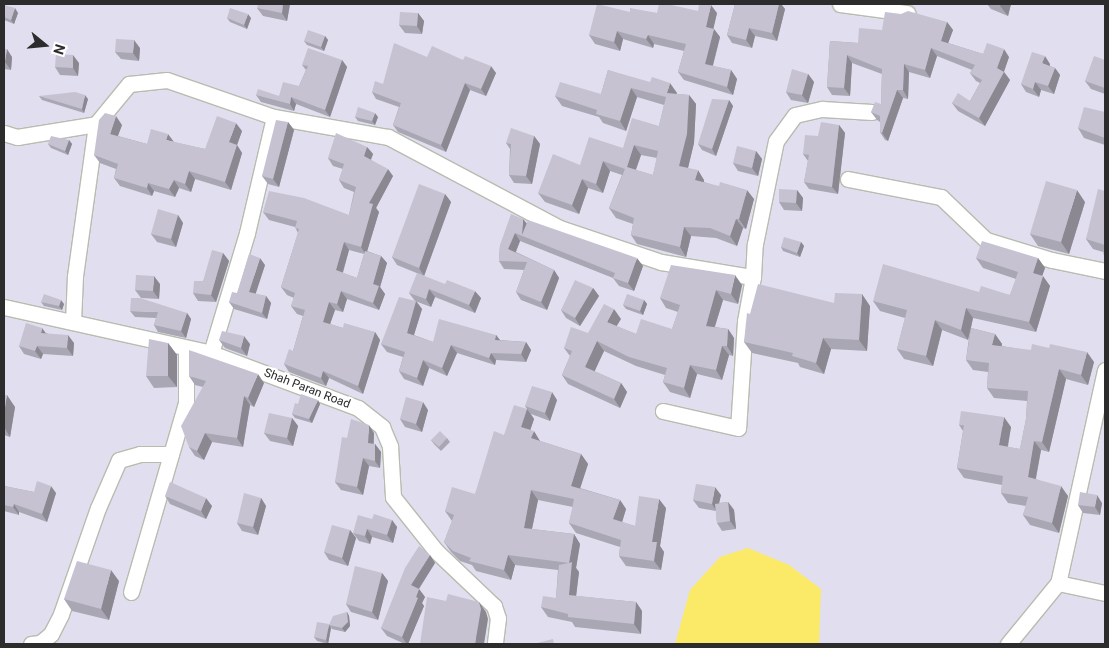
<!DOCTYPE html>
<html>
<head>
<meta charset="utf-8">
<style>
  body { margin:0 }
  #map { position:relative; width:1109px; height:648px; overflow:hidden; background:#e1deef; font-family:Roboto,sans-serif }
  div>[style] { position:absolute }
  .water>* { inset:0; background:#fbea67 }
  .roads { filter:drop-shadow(1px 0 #b7bdae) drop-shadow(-1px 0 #b7bdae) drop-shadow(0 1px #b7bdae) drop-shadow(0 -1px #b7bdae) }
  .street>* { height:15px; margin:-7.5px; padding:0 7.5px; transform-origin:7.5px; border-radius:7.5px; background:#fff }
  .wall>* { inset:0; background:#aaa7b4 }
  .shaded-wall>* { inset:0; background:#8b8892 }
  .building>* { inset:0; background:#c6c2d1 }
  span { translate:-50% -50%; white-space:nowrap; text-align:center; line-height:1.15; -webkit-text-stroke:4.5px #fff; paint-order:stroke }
  .street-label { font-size:12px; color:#2c2c2c }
  .frame { position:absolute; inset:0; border:5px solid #2c2c2c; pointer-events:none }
  .north { position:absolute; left:20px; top:20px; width:50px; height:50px; -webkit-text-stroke:4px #fff; paint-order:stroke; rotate:107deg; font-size:14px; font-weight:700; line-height:20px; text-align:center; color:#2c2c2c }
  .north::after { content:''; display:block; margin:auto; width:18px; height:22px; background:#2c2c2c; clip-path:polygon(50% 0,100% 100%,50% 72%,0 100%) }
</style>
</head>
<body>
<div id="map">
  <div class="water">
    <div style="clip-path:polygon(748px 548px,789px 565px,821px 589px,819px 644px,675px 644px,690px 590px,720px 557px)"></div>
  </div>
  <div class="roads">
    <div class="street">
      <div style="left:840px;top:4px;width:68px;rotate:7.7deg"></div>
      <div style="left:4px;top:133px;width:14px;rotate:17deg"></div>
      <div style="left:17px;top:137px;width:80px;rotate:-9.3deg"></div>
      <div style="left:96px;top:124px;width:52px;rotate:-50.5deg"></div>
      <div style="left:129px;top:84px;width:38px;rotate:-6deg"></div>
      <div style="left:167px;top:80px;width:113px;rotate:19.1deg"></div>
      <div style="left:848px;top:179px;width:95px;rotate:11deg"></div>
      <div style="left:941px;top:197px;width:62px;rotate:43.7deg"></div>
      <div style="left:986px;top:240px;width:69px;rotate:16.9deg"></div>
      <div style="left:1052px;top:260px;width:54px;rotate:11.7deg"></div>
      <div style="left:753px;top:277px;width:33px;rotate:-87deg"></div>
      <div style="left:755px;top:244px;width:105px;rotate:-78.5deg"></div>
      <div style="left:776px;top:141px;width:32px;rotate:-54deg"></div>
      <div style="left:795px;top:115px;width:28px;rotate:-13deg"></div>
      <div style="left:822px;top:109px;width:50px;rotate:3.4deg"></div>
      <div style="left:4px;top:307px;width:212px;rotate:12.5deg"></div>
      <div style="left:211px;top:353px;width:157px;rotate:20.5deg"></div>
      <div style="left:358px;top:408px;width:31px;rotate:38deg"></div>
      <div style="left:382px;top:427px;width:21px;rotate:67deg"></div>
      <div style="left:390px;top:446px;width:51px;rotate:86.6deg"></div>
      <div style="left:393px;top:497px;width:69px;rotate:51.5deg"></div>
      <div style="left:436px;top:551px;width:80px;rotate:43.5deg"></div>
      <div style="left:494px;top:606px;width:13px;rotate:72deg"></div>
      <div style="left:498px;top:618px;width:26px;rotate:97deg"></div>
      <div style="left:73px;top:322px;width:46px;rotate:-87.5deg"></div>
      <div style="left:75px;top:276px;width:153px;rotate:-82.1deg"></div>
      <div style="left:211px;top:353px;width:125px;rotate:-73.3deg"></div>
      <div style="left:247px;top:233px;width:119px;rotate:-76.9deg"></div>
      <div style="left:274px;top:117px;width:116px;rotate:10deg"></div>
      <div style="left:388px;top:137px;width:195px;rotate:27.9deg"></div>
      <div style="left:560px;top:228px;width:107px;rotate:18.6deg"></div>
      <div style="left:661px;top:262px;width:93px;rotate:9.3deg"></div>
      <div style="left:753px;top:277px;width:45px;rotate:100.3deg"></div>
      <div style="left:745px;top:321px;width:107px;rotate:93.7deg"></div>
      <div style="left:738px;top:428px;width:77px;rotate:-167.2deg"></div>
      <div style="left:1105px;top:370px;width:218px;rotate:102.4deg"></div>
      <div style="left:1058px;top:583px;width:48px;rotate:12deg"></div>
      <div style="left:131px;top:592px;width:197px;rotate:-73.8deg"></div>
      <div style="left:186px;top:403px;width:55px;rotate:-90deg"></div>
      <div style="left:31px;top:644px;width:9px;rotate:-6deg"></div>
      <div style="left:40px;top:643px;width:14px;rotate:-39deg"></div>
      <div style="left:51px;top:634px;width:22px;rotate:-63deg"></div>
      <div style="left:61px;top:614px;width:112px;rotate:-70.8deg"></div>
      <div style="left:98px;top:508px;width:52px;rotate:-66.4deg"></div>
      <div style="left:119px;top:460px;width:22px;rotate:-16deg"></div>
      <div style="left:140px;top:454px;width:31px"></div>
      <div style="left:1008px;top:644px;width:79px;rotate:-50.7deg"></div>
    </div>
  </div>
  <div class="wall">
    <div style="clip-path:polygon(290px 4px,287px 21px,263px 16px,257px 8px)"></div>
    <div style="clip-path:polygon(735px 4px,781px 4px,785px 9px,777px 41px,755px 36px,752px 48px,732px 43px,727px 35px)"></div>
    <div style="clip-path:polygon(987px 4px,1011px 4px,1008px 16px,991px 9px)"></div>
    <div style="clip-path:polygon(4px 5px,18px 13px,14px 24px,4px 20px)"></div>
    <div style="clip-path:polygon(698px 11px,717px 13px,713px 28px,720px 37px,713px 66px,731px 70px,737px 79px,733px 95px,684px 80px,678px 72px,684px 51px,654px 44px,653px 48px,623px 39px,620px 51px,595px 44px,589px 35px,630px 12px,657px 13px)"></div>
    <div style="clip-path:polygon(418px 13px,424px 21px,422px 34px,405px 33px,399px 25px)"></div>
    <div style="clip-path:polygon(227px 18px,251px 18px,247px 29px,230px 22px)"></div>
    <div style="clip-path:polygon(947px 22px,953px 30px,948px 43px,983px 54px,1009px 57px,1004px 72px,1010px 80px,985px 126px,958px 111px,952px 103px,970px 101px,980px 83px,976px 81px,970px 73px,972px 70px,937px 56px,930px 78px,909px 72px,908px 99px,903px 98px,888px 141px,885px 140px,880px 132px,880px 122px,877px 120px,871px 112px,881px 104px,882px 74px,852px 63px,850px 96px,832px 95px,827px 87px,830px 41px,858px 43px,882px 30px)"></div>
    <div style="clip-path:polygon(325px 36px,328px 40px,324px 51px,307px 45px,304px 41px)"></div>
    <div style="clip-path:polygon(140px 48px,139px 61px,121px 59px,115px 52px)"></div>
    <div style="clip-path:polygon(4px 49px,12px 57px,11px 70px,4px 69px)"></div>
    <div style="clip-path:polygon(427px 57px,463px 60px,496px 73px,486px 96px,470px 90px,446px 152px,398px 132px,393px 125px,399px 107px,376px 99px,372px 92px)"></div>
    <div style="clip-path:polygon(342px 60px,347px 67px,330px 117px,296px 104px,294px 111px,261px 102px,256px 95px,279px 96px,299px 86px,306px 70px,302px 65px)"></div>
    <div style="clip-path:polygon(1105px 60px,1105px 94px,1091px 89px,1085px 81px)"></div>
    <div style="clip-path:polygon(79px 63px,78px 76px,60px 75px,55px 67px)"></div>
    <div style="clip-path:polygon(1050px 64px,1050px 66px,1055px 68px,1060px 75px,1054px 94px,1041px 90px,1039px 97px,1026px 92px,1021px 84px)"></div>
    <div style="clip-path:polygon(evenodd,608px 70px,677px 93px,676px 94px,689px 95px,696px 104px,694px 143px,688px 168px,704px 180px,704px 182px,754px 199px,746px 229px,743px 228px,737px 246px,716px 238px,691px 236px,686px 257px,637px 244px,631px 235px,633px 224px,616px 218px,609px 208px,622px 175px,610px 171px,603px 193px,588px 188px,579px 214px,545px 202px,538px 193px,580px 165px,623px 148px,659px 126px,664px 105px,637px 97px,626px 131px,603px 123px,599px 117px,562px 106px,555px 96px,601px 94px,608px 70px,641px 155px,657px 158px,653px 175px,636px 170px,641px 155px)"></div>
    <div style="clip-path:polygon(808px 74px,814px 82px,808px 103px,791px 100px,786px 92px)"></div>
    <div style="clip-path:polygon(39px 96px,88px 99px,84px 113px,42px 100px)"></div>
    <div style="clip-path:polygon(729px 100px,733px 106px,716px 156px,702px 150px,698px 144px)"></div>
    <div style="clip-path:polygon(1105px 112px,1105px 145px,1084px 138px,1078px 128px)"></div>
    <div style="clip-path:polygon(355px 117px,378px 117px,375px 125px,358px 121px)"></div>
    <div style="clip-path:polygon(288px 122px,294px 130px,279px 187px,268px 184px,262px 176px)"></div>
    <div style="clip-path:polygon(122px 125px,118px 136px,147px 144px,173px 142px,205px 149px,242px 131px,237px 145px,242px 153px,231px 190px,195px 179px,191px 192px,179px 188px,175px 197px,154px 191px,152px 196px,120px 186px,114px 178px,116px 169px,100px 163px,94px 155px)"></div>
    <div style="clip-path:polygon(839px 125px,845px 133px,838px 194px,809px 189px,804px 182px,808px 161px,803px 154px,818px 136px)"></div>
    <div style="clip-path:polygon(534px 136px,540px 144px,532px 184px,514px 183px,509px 175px,510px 149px,506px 143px)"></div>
    <div style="clip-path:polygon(69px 140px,72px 144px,68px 155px,51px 148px,48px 144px)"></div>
    <div style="clip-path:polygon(evenodd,367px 147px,373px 154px,371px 160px,393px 176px,376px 208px,379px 212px,367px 251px,381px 256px,387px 263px,380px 287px,385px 294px,379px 310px,347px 299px,343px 312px,335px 310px,330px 324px,343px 328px,375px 332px,380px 340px,363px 394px,329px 378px,326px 386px,289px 372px,284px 364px,293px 351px,303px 316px,297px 314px,291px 306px,294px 298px,287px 295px,281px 287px,298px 233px,295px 227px,269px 220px,263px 212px,349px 215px,354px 192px,344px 188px,339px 180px,343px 169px,333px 166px,328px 158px,367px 147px,349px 250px,364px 254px,357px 278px,343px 273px,349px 250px)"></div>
    <div style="clip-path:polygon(756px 151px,762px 159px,758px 176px,738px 171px,733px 163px)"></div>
    <div style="clip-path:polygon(797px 190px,803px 198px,802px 211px,784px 210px,779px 202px)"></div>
    <div style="clip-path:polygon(1105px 191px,1105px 258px,1103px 252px,1093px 249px,1086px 239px)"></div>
    <div style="clip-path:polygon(445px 194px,451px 202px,424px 276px,397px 265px,392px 257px)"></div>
    <div style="clip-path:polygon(1085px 202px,1069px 254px,1038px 246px,1030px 234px)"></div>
    <div style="clip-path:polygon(178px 215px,183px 223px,176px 247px,157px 242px,151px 234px)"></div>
    <div style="clip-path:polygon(526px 223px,643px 266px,634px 291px,619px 286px,613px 278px,520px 241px,516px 252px,554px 270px,559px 278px,547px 310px,521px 300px,516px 292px,524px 270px,504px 269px,499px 261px,500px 245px)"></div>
    <div style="clip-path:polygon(801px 242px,804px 246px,800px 257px,783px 251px,781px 247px)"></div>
    <div style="clip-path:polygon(223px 253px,229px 261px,216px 302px,198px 301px,193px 293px,203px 281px)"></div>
    <div style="clip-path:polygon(976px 258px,1038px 258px,1045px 268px,1042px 276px,1050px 286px,1036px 332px,973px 318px,971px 328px,995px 334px,1002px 344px,1002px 346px,1094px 362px,1088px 385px,1066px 379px,1049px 452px,1041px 450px,1036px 479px,1068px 496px,1059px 533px,1030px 525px,1023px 515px,1026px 506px,1008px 503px,1001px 493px,1002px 485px,964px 478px,957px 468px,963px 431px,959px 425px,1011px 427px,1008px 447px,1020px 449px,1026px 419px,1027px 401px,994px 398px,987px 388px,988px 372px,973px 370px,966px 360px,970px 330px,968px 340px,942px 330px,933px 366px,904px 359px,897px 349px,905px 318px,880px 311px,873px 301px,979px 292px,1010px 295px,1016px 279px,983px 268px)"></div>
    <div style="clip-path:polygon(265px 265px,255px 294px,266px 296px,271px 303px,267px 319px,234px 309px,229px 302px,237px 293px)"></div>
    <div style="clip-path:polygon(160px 284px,159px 299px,141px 298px,135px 290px)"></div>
    <div style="clip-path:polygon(445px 284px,481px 298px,475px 313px,435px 297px,431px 307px,415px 301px,409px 293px)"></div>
    <div style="clip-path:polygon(742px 285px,738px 304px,723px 300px,715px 327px,728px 329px,734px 338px,733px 356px,729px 355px,722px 380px,697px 374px,690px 398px,670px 392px,663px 382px,665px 375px,636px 366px,604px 351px,594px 371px,621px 383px,627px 392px,620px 408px,568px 384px,562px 375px,570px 356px,564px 348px,588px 333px,621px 319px,616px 326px,636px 334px,672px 329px,678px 312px,666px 308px,660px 298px)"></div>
    <div style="clip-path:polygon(593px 288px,599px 296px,580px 326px,566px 318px,561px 310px)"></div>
    <div style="clip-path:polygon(644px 300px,647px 304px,643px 315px,626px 309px,623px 305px)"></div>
    <div style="clip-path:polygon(416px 301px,422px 309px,414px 335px,433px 342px,496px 335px,500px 340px,526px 342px,531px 350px,526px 362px,496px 360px,495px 365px,457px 353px,447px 376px,429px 368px,423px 386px,404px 379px,399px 371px,403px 357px,387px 352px,381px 344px)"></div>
    <div style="clip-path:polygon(41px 302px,64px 304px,62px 310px,44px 306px)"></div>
    <div style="clip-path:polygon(834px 303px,870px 306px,867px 351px,831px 349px,824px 374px,800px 367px,798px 363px,752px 353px,744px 342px,750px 314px)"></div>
    <div style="clip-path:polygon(130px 311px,187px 313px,191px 319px,186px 338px,158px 332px,154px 325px,156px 318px,135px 317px)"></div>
    <div style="clip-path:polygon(46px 333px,74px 343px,73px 356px,43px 354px,41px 359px,24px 354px,19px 346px)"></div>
    <div style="clip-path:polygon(219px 340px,250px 344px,247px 356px,225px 348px)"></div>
    <div style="clip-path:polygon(168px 343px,177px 355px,177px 387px,154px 388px,146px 376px)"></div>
    <div style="clip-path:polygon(189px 376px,264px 383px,254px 407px,250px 405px,243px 447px,212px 442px,204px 460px,195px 456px,189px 447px,203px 387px,195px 385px)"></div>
    <div style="clip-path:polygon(4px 395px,15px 407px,10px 437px,4px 435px)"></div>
    <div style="clip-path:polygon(557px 400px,550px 421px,531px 414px,534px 419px,530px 430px,540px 441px,581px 454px,588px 464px,580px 488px,620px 500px,626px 509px,622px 522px,635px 526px,666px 508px,660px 546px,664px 552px,661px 570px,626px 566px,619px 556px,620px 547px,576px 533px,569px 523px,573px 507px,538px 500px,532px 529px,574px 534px,580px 544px,576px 568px,579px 572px,576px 596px,636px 602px,642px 611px,641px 634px,575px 627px,572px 622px,548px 617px,541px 607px,556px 598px,558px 570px,515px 565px,511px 580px,476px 571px,472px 565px,460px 561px,451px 552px,444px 542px,452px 521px,445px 511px,475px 494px,504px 435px,527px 409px,525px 406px)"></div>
    <div style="clip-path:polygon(298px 404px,320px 404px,312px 423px,295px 418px,292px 414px)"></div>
    <div style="clip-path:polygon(428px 410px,422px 432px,405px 427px,400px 419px)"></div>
    <div style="clip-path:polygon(292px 418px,298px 426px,293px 446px,270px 441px,264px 433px)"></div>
    <div style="clip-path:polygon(374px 433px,374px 444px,375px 444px,381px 452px,380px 468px,369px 466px,363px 495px,341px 490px,335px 482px,347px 438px)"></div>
    <div style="clip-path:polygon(447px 438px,450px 442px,441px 451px,434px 444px,431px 440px)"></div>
    <div style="clip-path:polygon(4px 486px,34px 492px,56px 493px,47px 522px,19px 512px,19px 515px,4px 511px)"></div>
    <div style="clip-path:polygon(721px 495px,719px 503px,728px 502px,734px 510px,736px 529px,722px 531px,717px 523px,716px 511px,699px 508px,693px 500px)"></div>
    <div style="clip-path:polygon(165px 496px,212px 506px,206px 519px,170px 504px)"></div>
    <div style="clip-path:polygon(261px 498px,266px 506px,258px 535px,242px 531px,237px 523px)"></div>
    <div style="clip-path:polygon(1102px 503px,1100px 515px,1083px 513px,1078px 505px)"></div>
    <div style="clip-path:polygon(372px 519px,392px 520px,397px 527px,393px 543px,372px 537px,370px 544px,359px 541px,353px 533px)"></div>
    <div style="clip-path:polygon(350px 530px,356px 538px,348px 566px,329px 560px,324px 552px)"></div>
    <div style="clip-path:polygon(430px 555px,435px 563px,419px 589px,425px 597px,422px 603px,424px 606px,408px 644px,405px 644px,387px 636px,381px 628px)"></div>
    <div style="clip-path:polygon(382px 573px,388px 581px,378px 620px,351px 612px,346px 604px)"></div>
    <div style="clip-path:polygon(119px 581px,109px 620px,72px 611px,64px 599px)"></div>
    <div style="clip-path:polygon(347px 612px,349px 616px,350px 626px,345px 632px,332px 629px,329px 625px)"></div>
    <div style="clip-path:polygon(331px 628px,328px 644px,317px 641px,314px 637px)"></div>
  </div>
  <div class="shaded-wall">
    <div style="clip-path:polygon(283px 4px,290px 4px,287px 21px,282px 13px)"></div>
    <div style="clip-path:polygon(779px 4px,781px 4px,785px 9px,777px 41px,772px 33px)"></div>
    <div style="clip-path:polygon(1001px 4px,1011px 4px,1008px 16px,1000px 6px)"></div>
    <div style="clip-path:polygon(711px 5px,717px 13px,712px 35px,706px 27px)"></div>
    <div style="clip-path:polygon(15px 8px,18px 13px,14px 24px,11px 20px)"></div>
    <div style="clip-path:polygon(418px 13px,424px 21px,422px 34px,417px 26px)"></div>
    <div style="clip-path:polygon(248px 14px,251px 18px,247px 29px,244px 25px)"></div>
    <div style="clip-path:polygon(947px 22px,953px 30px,946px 49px,941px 41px)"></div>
    <div style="clip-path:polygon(749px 28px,755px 36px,752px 48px,746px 40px)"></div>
    <div style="clip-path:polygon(714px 29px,720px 37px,711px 72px,705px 64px)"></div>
    <div style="clip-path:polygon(617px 31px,623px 39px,620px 51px,614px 42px)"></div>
    <div style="clip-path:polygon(648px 35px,654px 44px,653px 48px,646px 39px)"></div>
    <div style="clip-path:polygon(325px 36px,328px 40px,324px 51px,321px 47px)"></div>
    <div style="clip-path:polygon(134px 40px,140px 48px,139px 61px,133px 53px)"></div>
    <div style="clip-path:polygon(931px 48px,937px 56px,930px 78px,925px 70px)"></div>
    <div style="clip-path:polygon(7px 49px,12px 57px,11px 70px,5px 62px)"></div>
    <div style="clip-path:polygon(1004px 49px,1009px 57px,1003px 74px,1004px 72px,1010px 80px,985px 126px,979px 118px)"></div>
    <div style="clip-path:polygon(73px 55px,79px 63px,78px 76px,73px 68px)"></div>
    <div style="clip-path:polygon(847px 55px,852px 63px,850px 96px,844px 88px)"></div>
    <div style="clip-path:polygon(1045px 56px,1050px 64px,1048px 71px,1042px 63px)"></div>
    <div style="clip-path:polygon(342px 60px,347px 67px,330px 117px,325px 110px)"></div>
    <div style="clip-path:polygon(904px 64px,909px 72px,908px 99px,903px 90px)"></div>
    <div style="clip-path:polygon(491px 66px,496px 73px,486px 96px,481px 89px)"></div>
    <div style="clip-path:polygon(1055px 68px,1060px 75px,1054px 94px,1048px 86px)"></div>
    <div style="clip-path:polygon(731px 70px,737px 79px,733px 95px,727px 87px)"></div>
    <div style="clip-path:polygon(808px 74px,814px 82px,808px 103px,802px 95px)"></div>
    <div style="clip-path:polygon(1035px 82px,1041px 90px,1039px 97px,1033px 89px)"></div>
    <div style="clip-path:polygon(465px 83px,470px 90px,446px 152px,441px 145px)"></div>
    <div style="clip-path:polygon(670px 83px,677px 93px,674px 103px,667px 93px)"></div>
    <div style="clip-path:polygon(631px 88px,637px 97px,626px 131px,620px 121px)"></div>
    <div style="clip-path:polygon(897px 90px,903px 98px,888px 141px,882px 133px)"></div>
    <div style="clip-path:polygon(85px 95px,88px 99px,84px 113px,82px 109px)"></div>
    <div style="clip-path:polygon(689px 95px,696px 104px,694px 143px,686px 176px,679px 166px)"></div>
    <div style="clip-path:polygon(291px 97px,296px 104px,294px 111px,290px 104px)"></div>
    <div style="clip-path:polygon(729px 100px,733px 106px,716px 156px,712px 149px)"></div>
    <div style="clip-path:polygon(375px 113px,378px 117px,375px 125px,372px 121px)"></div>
    <div style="clip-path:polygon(116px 116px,122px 125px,115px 143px,110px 134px)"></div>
    <div style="clip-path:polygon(288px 122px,294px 130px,279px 187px,273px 179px)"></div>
    <div style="clip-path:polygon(236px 123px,242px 131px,237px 145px,242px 153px,231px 190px,225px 182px,229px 142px)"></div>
    <div style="clip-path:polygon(839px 125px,845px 133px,838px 194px,832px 187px)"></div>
    <div style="clip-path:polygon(168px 134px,174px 142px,166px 140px)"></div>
    <div style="clip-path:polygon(534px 136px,540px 144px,532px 184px,526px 176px)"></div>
    <div style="clip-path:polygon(69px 140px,72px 144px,68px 155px,65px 151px)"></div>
    <div style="clip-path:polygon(634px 145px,641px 155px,633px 177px,627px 167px)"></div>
    <div style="clip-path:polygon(367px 147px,373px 154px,369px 164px,364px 156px)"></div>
    <div style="clip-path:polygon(756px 151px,762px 159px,758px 176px,752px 168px)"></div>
    <div style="clip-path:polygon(603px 161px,610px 171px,603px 193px,596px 184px)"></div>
    <div style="clip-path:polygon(388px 169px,393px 176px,376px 208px,379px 212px,366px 255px,361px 247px,369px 203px)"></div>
    <div style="clip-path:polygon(698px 170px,704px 180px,702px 190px,695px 180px)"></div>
    <div style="clip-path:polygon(189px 171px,195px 179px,191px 192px,185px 184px)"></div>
    <div style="clip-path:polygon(582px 179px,588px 188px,579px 214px,572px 205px)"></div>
    <div style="clip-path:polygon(174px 180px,179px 188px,175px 197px,169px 189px)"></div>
    <div style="clip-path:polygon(148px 183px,154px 191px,152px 196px,147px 188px)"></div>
    <div style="clip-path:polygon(747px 190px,754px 199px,746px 229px,739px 219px)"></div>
    <div style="clip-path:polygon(797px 190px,803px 198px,802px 211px,796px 203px)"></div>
    <div style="clip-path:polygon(1077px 190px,1085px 202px,1069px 254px,1061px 242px)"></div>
    <div style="clip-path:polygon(445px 194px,451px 202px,424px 276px,419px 268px)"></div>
    <div style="clip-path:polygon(178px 215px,183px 223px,176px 247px,171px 239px)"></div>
    <div style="clip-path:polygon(523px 219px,529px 226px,522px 235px)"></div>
    <div style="clip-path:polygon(736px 219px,743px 228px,737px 246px,730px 236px)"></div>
    <div style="clip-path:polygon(684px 227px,691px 236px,686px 257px,680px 247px)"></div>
    <div style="clip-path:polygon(515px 233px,520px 241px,514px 256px,508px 249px)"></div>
    <div style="clip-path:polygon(344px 242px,349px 250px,341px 278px,336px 270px)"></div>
    <div style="clip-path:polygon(801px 242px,804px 246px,800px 257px,797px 253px)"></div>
    <div style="clip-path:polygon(223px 253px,229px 261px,216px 302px,211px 295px)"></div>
    <div style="clip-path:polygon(381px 256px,387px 263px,380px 287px,385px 294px,379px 310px,373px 303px,373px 284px)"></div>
    <div style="clip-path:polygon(260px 258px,265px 265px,254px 299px,249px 292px)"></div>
    <div style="clip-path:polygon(637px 258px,643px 266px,634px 291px,628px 283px)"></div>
    <div style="clip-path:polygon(1038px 258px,1045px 268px,1040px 282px,1033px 273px)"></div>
    <div style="clip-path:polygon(554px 270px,559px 278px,547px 310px,541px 302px)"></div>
    <div style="clip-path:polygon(735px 275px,742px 285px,738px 304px,731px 294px)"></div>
    <div style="clip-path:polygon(154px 276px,160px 284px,159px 299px,153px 291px)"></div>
    <div style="clip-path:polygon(1043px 276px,1050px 286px,1036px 332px,1029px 322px)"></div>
    <div style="clip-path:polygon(593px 288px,599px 296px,580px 326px,575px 318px)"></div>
    <div style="clip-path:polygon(429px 289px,435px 297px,431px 307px,426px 299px)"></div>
    <div style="clip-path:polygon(716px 290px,723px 300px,712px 335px,706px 326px)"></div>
    <div style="clip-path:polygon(341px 291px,347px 299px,343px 312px,337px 304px)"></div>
    <div style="clip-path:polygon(475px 291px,481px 298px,475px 313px,469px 305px)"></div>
    <div style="clip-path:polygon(862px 294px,870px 306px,867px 351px,859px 340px)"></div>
    <div style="clip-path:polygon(266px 296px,271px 303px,267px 319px,262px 313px)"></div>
    <div style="clip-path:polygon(61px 300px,64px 304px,62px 310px,59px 306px)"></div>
    <div style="clip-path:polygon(644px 300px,647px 304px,643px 315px,640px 311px)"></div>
    <div style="clip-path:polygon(416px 301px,422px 309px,412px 341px,407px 333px)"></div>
    <div style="clip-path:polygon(329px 302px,335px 310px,328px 330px,323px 322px)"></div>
    <div style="clip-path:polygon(966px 308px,973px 318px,968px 340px,961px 330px)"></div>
    <div style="clip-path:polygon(614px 309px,621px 319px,613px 332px,607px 322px)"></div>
    <div style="clip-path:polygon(187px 313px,191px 319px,186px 338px,181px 331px)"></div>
    <div style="clip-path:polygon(935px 320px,942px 330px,933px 366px,926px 356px)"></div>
    <div style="clip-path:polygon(42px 328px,48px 336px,41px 333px)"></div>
    <div style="clip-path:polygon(728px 329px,734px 338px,733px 356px,727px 346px)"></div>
    <div style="clip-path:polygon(375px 332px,380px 340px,363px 394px,358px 386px)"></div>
    <div style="clip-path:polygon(995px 334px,1002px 344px,999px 355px,992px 345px)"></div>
    <div style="clip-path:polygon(68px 335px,74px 343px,73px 356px,67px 348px)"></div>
    <div style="clip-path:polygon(496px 335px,502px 343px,495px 340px)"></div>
    <div style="clip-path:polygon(244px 336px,250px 344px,247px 356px,241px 348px)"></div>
    <div style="clip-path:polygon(823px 338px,831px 349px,824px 374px,816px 363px)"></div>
    <div style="clip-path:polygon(597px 341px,604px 351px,592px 377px,585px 367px)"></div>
    <div style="clip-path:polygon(526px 342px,531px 350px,526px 362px,521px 354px)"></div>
    <div style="clip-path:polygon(168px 343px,177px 355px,177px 387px,168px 376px)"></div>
    <div style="clip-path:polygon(451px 345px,457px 353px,447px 376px,442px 368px)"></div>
    <div style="clip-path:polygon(37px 346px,43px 354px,41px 359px,35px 351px)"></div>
    <div style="clip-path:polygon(722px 346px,729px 355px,722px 380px,716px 370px)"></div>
    <div style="clip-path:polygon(1087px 352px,1094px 362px,1088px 385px,1081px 375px)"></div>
    <div style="clip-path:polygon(491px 353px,496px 360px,495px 365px,489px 358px)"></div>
    <div style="clip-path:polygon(423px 360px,429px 368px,423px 386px,417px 378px)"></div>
    <div style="clip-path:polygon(690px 365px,697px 374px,690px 398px,684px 388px)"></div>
    <div style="clip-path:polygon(1059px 369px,1066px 379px,1049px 452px,1042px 442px)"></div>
    <div style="clip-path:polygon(323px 371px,329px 378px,326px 386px,321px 378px)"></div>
    <div style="clip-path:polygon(258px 374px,264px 383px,254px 407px,248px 398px)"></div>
    <div style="clip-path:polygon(621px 383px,627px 392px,620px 408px,614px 399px)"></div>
    <div style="clip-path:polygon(552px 392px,557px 400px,550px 421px,545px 413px)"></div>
    <div style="clip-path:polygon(7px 395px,15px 407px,10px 437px,4px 427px,4px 414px)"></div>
    <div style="clip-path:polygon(244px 396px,250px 405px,243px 447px,237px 438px)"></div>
    <div style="clip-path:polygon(318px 400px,320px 404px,312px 423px,309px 419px)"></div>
    <div style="clip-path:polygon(423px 402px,428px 410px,422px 432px,416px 424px)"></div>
    <div style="clip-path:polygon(527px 409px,534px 419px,528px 437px,521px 427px)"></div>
    <div style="clip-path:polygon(1004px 417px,1011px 427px,1006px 455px,999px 445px)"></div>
    <div style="clip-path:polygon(292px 418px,298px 426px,293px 446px,287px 438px)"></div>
    <div style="clip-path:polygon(369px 425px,374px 433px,373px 451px,368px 443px)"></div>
    <div style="clip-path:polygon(534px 431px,540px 441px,538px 448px,531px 438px)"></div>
    <div style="clip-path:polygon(205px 433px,212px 442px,204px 460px,197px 451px)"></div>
    <div style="clip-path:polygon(1034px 441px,1041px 450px,1034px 487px,1028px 477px)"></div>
    <div style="clip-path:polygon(375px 444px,381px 452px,380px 468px,375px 461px)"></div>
    <div style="clip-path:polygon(581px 454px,588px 464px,578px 495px,571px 486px)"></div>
    <div style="clip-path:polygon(363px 458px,369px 466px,363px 495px,357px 487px)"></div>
    <div style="clip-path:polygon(51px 486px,56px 493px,47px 522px,42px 514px)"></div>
    <div style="clip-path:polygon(1061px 486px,1068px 496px,1059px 533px,1052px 523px)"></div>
    <div style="clip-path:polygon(715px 487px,721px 495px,717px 512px,712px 504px)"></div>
    <div style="clip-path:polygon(531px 490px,538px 500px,530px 538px,524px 528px)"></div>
    <div style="clip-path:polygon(1097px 495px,1102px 503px,1100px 515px,1095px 507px)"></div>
    <div style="clip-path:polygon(206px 498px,212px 506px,206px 519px,201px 511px)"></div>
    <div style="clip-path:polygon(261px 498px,266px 506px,258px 535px,253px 527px)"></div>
    <div style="clip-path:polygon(659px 499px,666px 508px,660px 546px,664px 552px,661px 570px,654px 561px,652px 542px)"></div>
    <div style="clip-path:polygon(620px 500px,626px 509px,620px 529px,613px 519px)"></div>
    <div style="clip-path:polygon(728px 502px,734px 510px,736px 529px,730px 521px)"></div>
    <div style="clip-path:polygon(14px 504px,19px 512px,19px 515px,13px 507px)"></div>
    <div style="clip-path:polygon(392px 520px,397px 527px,393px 543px,387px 535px)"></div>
    <div style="clip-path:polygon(367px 529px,372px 537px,370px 544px,365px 536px)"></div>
    <div style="clip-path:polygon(350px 530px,356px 538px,348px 566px,342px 558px)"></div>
    <div style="clip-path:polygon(574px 534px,580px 544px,576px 568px,579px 572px,575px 605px,569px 595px,569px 563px)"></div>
    <div style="clip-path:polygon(430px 555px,435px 563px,416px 593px,411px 585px)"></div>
    <div style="clip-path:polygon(508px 555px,515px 565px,511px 580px,504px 570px)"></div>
    <div style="clip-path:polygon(111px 570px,119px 581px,109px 620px,101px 609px)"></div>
    <div style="clip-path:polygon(382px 573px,388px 581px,378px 620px,372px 612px)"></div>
    <div style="clip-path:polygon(419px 589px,425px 597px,422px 603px,424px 606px,408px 644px,407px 644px,402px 637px)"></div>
    <div style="clip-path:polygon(479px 602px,486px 612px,488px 619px,484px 644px,475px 644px)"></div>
    <div style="clip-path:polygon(636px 602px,642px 611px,641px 634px,634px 624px)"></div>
    <div style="clip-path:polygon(347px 612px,349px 616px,350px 626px,345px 632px,342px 628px)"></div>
    <div style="clip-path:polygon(329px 624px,331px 628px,328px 644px,326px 640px)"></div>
  </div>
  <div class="building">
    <div style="clip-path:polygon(258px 4px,283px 4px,282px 13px,257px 8px)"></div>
    <div style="clip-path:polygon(597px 4px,630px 12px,630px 8px,657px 13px,659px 4px,667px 4px,698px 11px,699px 4px,706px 4px,711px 5px,706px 27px,714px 29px,705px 64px,731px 70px,727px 87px,678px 72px,686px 44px,648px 35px,646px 39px,617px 31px,614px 42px,589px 35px)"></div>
    <div style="clip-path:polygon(735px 4px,779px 4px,772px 33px,749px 28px,746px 40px,727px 35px)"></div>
    <div style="clip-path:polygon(4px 5px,15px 8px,11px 20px,4px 17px)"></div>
    <div style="clip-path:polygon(230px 8px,248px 14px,244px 25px,227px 18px)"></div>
    <div style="clip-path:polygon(908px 11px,947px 22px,941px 41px,983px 54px,987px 43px,1004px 49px,997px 68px,1004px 72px,979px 118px,952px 103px,958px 93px,970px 101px,982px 80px,970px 73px,975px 65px,931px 48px,925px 70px,904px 64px,903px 90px,897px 90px,882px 133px,880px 132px,880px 116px,871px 112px,875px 102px,881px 104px,882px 69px,847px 55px,844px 88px,827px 87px,830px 41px,858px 43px,859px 28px,882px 30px,885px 12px,901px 14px)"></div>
    <div style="clip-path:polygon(400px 12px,418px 13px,417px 26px,399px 25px)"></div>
    <div style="clip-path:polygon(308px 30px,325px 36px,321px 47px,304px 41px)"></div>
    <div style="clip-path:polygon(116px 39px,134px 40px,133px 53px,115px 52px)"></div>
    <div style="clip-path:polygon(394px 43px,427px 57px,432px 46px,463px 60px,465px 56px,491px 66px,481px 89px,465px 83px,441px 145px,393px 125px,401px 103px,372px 92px,375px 81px,383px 84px)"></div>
    <div style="clip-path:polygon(308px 48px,342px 60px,325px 110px,291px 97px,290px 104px,256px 95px,258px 89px,279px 96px,283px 82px,299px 86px,308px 66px,302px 65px)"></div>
    <div style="clip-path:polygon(4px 49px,7px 49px,5px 62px,4px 62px)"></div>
    <div style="clip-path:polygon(1032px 52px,1045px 56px,1042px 63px,1055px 68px,1048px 86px,1035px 82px,1033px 89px,1021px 84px)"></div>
    <div style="clip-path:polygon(56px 54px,73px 55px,73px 68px,55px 67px)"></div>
    <div style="clip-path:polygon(1094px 56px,1105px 60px,1105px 88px,1085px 81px)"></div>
    <div style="clip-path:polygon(792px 69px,808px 74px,802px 95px,786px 92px)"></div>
    <div style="clip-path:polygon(evenodd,608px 70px,650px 82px,652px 77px,670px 83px,667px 93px,689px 95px,687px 134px,679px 166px,698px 170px,695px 180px,719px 186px,720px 182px,747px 190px,739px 219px,736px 219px,730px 236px,710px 228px,684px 227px,680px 247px,631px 235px,634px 218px,609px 208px,625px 169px,603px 161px,596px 184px,582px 179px,572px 205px,538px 193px,553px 154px,580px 165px,589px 137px,623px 148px,632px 118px,659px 126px,666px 97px,631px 88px,620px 121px,596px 114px,597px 110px,555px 96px,560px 82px,601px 94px,608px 70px,634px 145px,658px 151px,653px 175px,627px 167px,634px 145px)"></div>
    <div style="clip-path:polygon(75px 92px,85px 95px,82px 109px,39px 96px)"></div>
    <div style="clip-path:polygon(712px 99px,729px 100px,712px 149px,698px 144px)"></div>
    <div style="clip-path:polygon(358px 107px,375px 113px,372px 121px,355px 117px)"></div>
    <div style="clip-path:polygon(1084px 107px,1105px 112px,1105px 138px,1078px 128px)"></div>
    <div style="clip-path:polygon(105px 113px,116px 116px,110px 134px,147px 144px,151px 129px,168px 134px,166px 140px,205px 149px,217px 116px,236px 123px,229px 142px,237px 145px,225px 182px,189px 171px,185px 184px,174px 180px,169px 189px,148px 183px,147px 188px,114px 178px,118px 164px,94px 155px,99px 120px)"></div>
    <div style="clip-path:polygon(276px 120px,288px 122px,273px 179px,262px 176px)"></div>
    <div style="clip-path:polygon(821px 122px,839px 125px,832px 187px,804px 182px,809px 155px,803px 154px,805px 135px,818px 136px)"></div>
    <div style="clip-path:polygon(511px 128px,534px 136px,526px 176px,509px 175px,511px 144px,506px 143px)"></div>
    <div style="clip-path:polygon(336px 133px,367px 147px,364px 156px,388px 169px,369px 203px,373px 204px,361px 247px,344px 242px,336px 270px,357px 278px,365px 251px,381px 256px,373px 284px,379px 286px,373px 303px,341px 291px,337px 304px,329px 302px,323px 322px,343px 328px,344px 323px,375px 332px,358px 386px,323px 371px,321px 378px,284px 364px,289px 349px,293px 351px,305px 310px,291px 306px,295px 293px,281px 287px,299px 229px,295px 228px,297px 221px,263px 212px,269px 191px,304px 198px,349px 215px,356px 187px,339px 180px,344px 164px,328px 158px)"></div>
    <div style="clip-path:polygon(51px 136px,69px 140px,65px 151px,48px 144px)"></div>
    <div style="clip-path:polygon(737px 146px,756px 151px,752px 168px,733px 163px)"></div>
    <div style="clip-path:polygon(1046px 181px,1077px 190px,1061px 242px,1030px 234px)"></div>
    <div style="clip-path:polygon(419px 184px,445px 194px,419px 268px,392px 257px)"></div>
    <div style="clip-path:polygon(779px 189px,797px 190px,796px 203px,779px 202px)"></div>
    <div style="clip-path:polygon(1098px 189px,1105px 191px,1105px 245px,1086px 239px)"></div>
    <div style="clip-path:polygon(158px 209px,178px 215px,171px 239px,151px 234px)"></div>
    <div style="clip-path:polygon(511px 214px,523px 219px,522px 235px,528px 220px,637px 258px,628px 283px,613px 278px,615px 273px,515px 233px,508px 249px,554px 270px,541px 302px,516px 292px,527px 262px,499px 261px,500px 245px)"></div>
    <div style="clip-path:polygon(784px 237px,801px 242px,797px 253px,781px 247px)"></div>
    <div style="clip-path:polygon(982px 241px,1038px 258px,1033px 273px,1043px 276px,1029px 322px,966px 308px,961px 330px,935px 320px,926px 356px,897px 349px,907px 310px,873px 301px,883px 264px,979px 292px,981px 286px,1010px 295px,1018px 272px,976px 258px)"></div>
    <div style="clip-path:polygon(1105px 245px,1105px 258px,1103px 253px)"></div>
    <div style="clip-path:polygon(212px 250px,223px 253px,211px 295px,193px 293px,194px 281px,203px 281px)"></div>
    <div style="clip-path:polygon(249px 254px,260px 258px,249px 292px,266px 296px,262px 313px,229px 302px,232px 292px,237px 293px)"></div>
    <div style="clip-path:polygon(671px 265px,735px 275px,731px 294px,716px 290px,706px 326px,728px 329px,727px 346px,722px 346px,716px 370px,690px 365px,684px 388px,663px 382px,667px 368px,629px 357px,597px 341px,585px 367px,621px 383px,614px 399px,562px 375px,572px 351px,564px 348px,571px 327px,588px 333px,604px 304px,614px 309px,607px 322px,636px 334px,641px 319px,672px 329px,680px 305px,660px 298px)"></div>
    <div style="clip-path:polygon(417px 273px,445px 284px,447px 280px,475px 291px,469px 305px,429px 289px,426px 299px,409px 293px)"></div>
    <div style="clip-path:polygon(136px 275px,154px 276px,153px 291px,135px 290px)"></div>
    <div style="clip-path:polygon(575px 280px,593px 288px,575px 318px,561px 310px)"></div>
    <div style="clip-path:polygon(758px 284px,834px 303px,835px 293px,862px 294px,859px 340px,823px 338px,816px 363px,792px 356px,793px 353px,744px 342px,747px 313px,750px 314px)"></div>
    <div style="clip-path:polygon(44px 294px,61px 300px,59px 306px,41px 302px)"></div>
    <div style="clip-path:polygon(627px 294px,644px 300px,640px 311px,623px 305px)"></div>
    <div style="clip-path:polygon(399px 297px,416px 301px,407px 333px,433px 342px,439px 319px,496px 335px,495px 340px,526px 342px,521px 354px,491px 353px,489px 358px,451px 345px,442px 368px,423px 360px,417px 378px,399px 371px,405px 352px,381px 344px)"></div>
    <div style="clip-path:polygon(131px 298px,140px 298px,187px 313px,181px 331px,154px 325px,158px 312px,130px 311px)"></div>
    <div style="clip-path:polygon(26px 323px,42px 328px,41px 333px,68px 335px,67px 348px,37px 346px,35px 351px,19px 346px)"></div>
    <div style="clip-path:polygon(971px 328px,995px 334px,992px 345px,1031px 350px,1032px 344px,1049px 348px,1050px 344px,1087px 352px,1081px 375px,1059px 369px,1042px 442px,1034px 441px,1028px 477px,1061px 486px,1052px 523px,1023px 515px,1028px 497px,1001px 493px,1003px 476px,957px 468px,964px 425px,959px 425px,961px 411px,1004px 417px,999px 445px,1020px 449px,1026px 419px,1028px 391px,987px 388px,989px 363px,966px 360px)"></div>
    <div style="clip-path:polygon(222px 331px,244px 336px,241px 348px,219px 340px)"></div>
    <div style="clip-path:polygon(149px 339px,168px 343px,168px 376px,146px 376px)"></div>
    <div style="clip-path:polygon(189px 350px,258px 374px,248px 398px,244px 396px,237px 438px,205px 433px,197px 451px,189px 447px,181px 426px,206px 381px,189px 376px)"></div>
    <div style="clip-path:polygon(532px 386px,552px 392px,545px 413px,525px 406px)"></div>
    <div style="clip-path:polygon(301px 394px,318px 400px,309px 419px,292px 414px,295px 403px,298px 404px)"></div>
    <div style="clip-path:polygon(4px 395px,7px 395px,4px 414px)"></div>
    <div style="clip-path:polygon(406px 397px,423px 402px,416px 424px,400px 419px)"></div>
    <div style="clip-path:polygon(514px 405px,527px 409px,521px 427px,534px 431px,531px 438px,581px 454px,571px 486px,620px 500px,613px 519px,635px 526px,639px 496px,659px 499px,652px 542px,657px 542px,654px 561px,619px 556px,621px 540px,569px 523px,574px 499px,531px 490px,524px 528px,574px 534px,569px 563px,572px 562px,569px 595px,636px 602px,634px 624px,568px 617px,568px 614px,541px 607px,543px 596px,556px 598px,559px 565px,569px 563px,508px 555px,504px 570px,469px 561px,471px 558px,453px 551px,444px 542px,454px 515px,445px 511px,452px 487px,475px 494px,494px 431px,504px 435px)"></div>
    <div style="clip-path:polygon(269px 413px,292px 418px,287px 438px,264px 433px)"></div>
    <div style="clip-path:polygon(351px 419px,369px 425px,368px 443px,375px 444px,375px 461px,363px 458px,357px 487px,335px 482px,342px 437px,347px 438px)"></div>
    <div style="clip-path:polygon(440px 431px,447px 438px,439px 447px,431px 440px)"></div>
    <div style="clip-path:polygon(37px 481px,51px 486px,42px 514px,14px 504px,13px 507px,4px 505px,4px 486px,34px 492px)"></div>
    <div style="clip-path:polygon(170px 482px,206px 498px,201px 511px,165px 496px)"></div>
    <div style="clip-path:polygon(696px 484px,715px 487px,712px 504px,693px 500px)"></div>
    <div style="clip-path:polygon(1080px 492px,1097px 495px,1095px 507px,1078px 505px)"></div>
    <div style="clip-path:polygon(244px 493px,261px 498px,253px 527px,237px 523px)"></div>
    <div style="clip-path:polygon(728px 502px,730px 521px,717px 523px,715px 504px)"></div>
    <div style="clip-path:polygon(374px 514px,392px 520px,387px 535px,367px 529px,365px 536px,353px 533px,358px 515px,372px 519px)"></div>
    <div style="clip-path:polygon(332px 525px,350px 530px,342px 558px,324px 552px)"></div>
    <div style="clip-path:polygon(419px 546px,430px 555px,411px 585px,419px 589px,416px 597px,418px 598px,402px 637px,381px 628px,405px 568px)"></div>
    <div style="clip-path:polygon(77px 561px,111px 570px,101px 609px,64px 599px)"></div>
    <div style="clip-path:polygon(355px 566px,382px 573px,372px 612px,346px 604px)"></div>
    <div style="clip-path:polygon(448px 594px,479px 602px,481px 609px,475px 644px,420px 644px,427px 597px,446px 601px)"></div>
    <div style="clip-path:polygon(347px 612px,348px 622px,342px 628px,329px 625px,333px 616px)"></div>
    <div style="clip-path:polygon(317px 622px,329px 624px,326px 640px,314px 637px)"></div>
    <div style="clip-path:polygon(553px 639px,554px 644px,533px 644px)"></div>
  </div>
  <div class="street-label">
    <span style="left:307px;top:389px;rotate:21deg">Shah Paran Road</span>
  </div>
  <div class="frame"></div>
  <div class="north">N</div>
</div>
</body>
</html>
